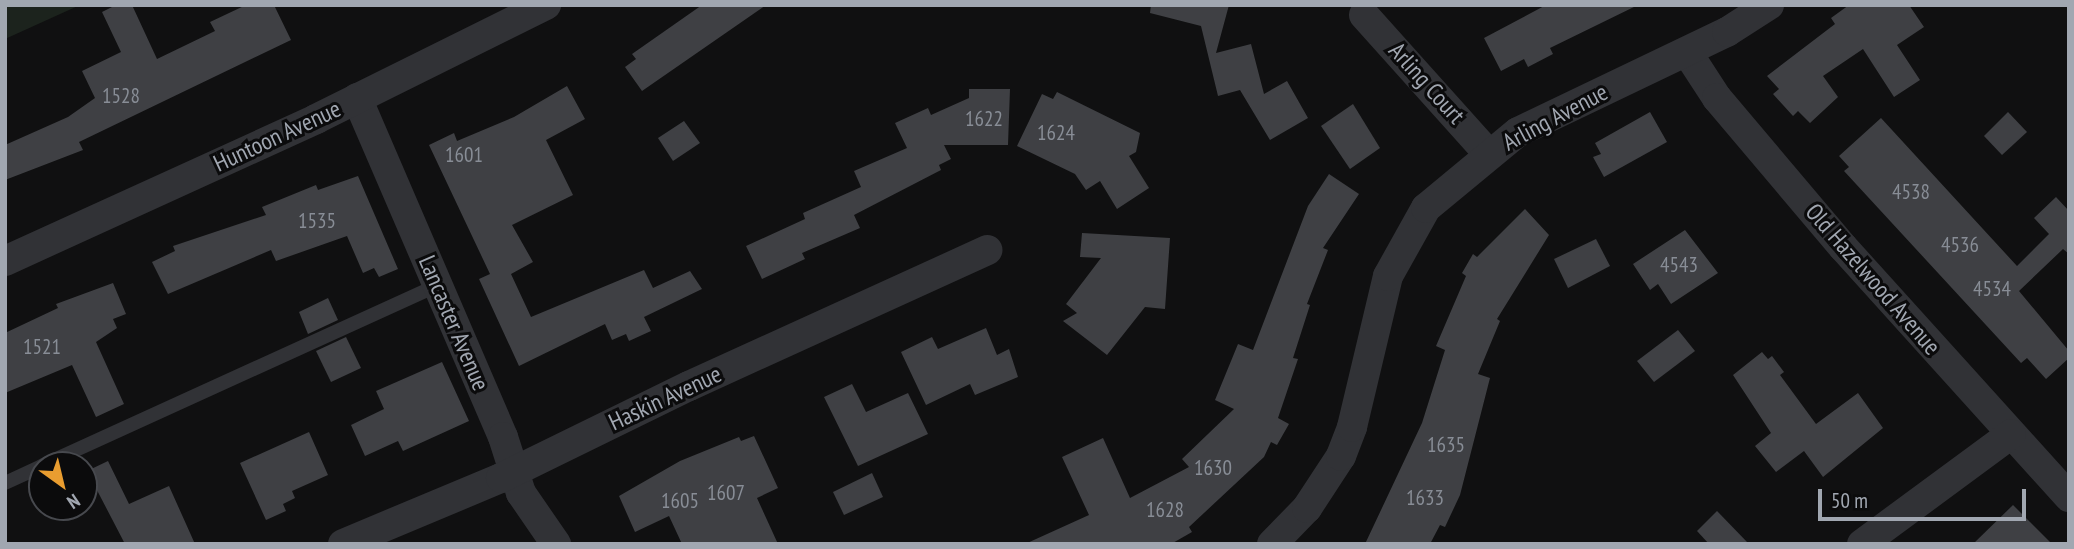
<!DOCTYPE html>
<html>
<head>
<meta charset="utf-8">
<style>
  body { margin:0 }
  #map { position:relative; width:2074px; height:549px; overflow:hidden; background:#101011; font-family:"PT Sans Narrow",sans-serif }
  div>[style] { position:absolute }
  .green>* { inset:0; background:#1c231d }
  .building>* { inset:0; background:#3f4044 }
  .lane>* { height:14px; margin:-7px; padding:0 7px; transform-origin:7px; border-radius:7px; background:#313236 }
  .street>* { height:30px; margin:-15px; padding:0 15px; transform-origin:15px; border-radius:15px; background:#313236 }
  span { translate:-50% -50%; white-space:nowrap; text-align:center; line-height:1.15; -webkit-text-stroke:6px #0b0b0c; paint-order:stroke }
  .number-label { font-size:21px; color:#888d96 }
  .number-label span { -webkit-text-stroke-width:0 }
  .street-label { font-size:24px; color:#a1a7b1 }
  .frame { position:absolute; inset:0; border:7px solid #a1a7b1; pointer-events:none }
  .north { position:absolute; left:28px; top:451px; width:70px; height:70px; box-sizing:border-box; background:#0b0b0c; border:2px solid #47494e; border-radius:50%; rotate:146deg; font-size:19px; font-weight:700; line-height:28px; text-align:center; color:#a1a7b1 }
  .north::after { content:''; display:block; margin:auto; width:24px; height:32px; background:#e99d30; clip-path:polygon(50% 0,100% 100%,50% 72%,0 100%) }
  .scale { position:absolute; left:1818px; top:489px; width:208px; height:32px; box-sizing:border-box; border:4px solid #a1a7b1; border-top:0; padding-left:9px; font-size:21px; line-height:24px; white-space:nowrap; color:#a1a7b1; -webkit-text-stroke:5px #0b0b0c; paint-order:stroke }
</style>
</head>
<body>
<div id="map">
  <div class="green">
    <div style="clip-path:polygon(5px 5px,80px 5px,5px 39px)"></div>
  </div>
  <div class="building">
    <div style="clip-path:polygon(116px 5px,132px 5px,157px 59px,215px 31px,210px 22px,246px 5px,274px 5px,291px 40px,79px 142px,83px 150px,5px 180px,5px 145px,68px 117px,95px 98px,82px 71px,121px 52px,102px 12px)"></div>
    <div style="clip-path:polygon(702px 5px,766px 5px,642px 91px,625px 67px,636px 59px,632px 54px)"></div>
    <div style="clip-path:polygon(1151px 5px,1229px 5px,1216px 53px,1251px 44px,1264px 94px,1287px 81px,1308px 118px,1270px 140px,1240px 90px,1218px 96px,1201px 26px,1150px 13px)"></div>
    <div style="clip-path:polygon(1546px 5px,1638px 5px,1550px 48px,1553px 54px,1528px 67px,1524px 59px,1501px 71px,1484px 38px)"></div>
    <div style="clip-path:polygon(1849px 5px,1909px 5px,1924px 27px,1897px 45px,1920px 80px,1894px 97px,1863px 49px,1823px 76px,1838px 97px,1810px 123px,1798px 111px,1793px 116px,1773px 94px,1779px 89px,1767px 76px,1835px 24px,1831px 18px)"></div>
    <div style="clip-path:polygon(567px 86px,585px 119px,546px 140px,573px 195px,512px 225px,533px 262px,511px 274px,531px 317px,644px 270px,653px 288px,690px 271px,702px 289px,644px 317px,651px 331px,629px 341px,626px 334px,612px 340px,605px 324px,519px 366px,479px 279px,490px 274px,429px 145px,454px 133px,457px 141px,514px 117px)"></div>
    <div style="clip-path:polygon(969px 89px,1010px 89px,1008px 145px,944px 145px,951px 159px,939px 165px,941px 170px,854px 215px,860px 228px,802px 253px,805px 259px,762px 279px,746px 246px,805px 219px,803px 213px,861px 187px,854px 171px,907px 148px,895px 123px,928px 108px,931px 115px,969px 98px)"></div>
    <div style="clip-path:polygon(1057px 92px,1140px 133px,1136px 152px,1129px 156px,1149px 188px,1117px 209px,1100px 181px,1086px 190px,1075px 174px,1017px 146px,1042px 94px,1053px 99px)"></div>
    <div style="clip-path:polygon(1353px 104px,1380px 148px,1350px 169px,1321px 126px)"></div>
    <div style="clip-path:polygon(1650px 112px,1667px 142px,1604px 177px,1593px 157px,1601px 154px,1595px 143px)"></div>
    <div style="clip-path:polygon(2008px 112px,2027px 132px,2002px 155px,1984px 136px)"></div>
    <div style="clip-path:polygon(1881px 118px,2017px 266px,2049px 234px,2034px 218px,2056px 197px,2069px 211px,2069px 254px,2063px 249px,2019px 291px,2069px 351px,2069px 358px,2046px 379px,2027px 358px,2021px 363px,1844px 171px,1849px 167px,1839px 156px)"></div>
    <div style="clip-path:polygon(684px 121px,700px 143px,673px 161px,658px 138px)"></div>
    <div style="clip-path:polygon(1329px 174px,1359px 194px,1323px 248px,1328px 250px,1307px 304px,1310px 305px,1293px 358px,1298px 359px,1278px 418px,1289px 424px,1277px 445px,1271px 442px,1264px 457px,1189px 527px,1192px 532px,1171px 544px,1025px 544px,1089px 515px,1062px 457px,1103px 438px,1130px 498px,1189px 467px,1182px 459px,1234px 409px,1215px 400px,1238px 344px,1253px 350px,1308px 206px)"></div>
    <div style="clip-path:polygon(358px 176px,398px 269px,379px 277px,374px 268px,363px 273px,347px 236px,276px 261px,271px 250px,168px 294px,152px 262px,175px 251px,173px 246px,266px 215px,262px 207px,316px 185px,318px 190px)"></div>
    <div style="clip-path:polygon(1525px 209px,1549px 235px,1497px 319px,1500px 321px,1478px 374px,1490px 378px,1460px 495px,1445px 527px,1440px 525px,1430px 544px,1365px 544px,1422px 423px,1445px 350px,1436px 346px,1466px 276px,1462px 273px,1473px 254px,1477px 257px)"></div>
    <div style="clip-path:polygon(1685px 230px,1718px 273px,1671px 304px,1658px 284px,1650px 290px,1633px 264px)"></div>
    <div style="clip-path:polygon(1082px 233px,1170px 238px,1165px 309px,1145px 307px,1107px 355px,1063px 321px,1077px 313px,1066px 304px,1101px 258px,1080px 257px)"></div>
    <div style="clip-path:polygon(1596px 239px,1610px 266px,1568px 288px,1554px 259px)"></div>
    <div style="clip-path:polygon(113px 283px,126px 314px,113px 319px,117px 328px,96px 342px,124px 404px,96px 417px,72px 365px,5px 393px,5px 333px,58px 308px,56px 304px)"></div>
    <div style="clip-path:polygon(328px 298px,338px 320px,308px 334px,299px 312px)"></div>
    <div style="clip-path:polygon(986px 328px,997px 355px,1009px 349px,1018px 377px,975px 395px,970px 384px,926px 405px,901px 352px,932px 337px,938px 349px)"></div>
    <div style="clip-path:polygon(1678px 330px,1695px 351px,1654px 382px,1637px 361px)"></div>
    <div style="clip-path:polygon(346px 337px,361px 368px,331px 382px,316px 351px)"></div>
    <div style="clip-path:polygon(1762px 352px,1768px 359px,1772px 356px,1784px 372px,1780px 375px,1816px 424px,1858px 393px,1883px 428px,1823px 477px,1804px 451px,1776px 472px,1755px 446px,1771px 433px,1733px 375px)"></div>
    <div style="clip-path:polygon(442px 362px,469px 421px,403px 451px,398px 441px,365px 456px,351px 425px,384px 409px,376px 391px)"></div>
    <div style="clip-path:polygon(852px 384px,866px 412px,908px 393px,928px 434px,858px 466px,824px 397px)"></div>
    <div style="clip-path:polygon(309px 432px,328px 475px,292px 491px,295px 498px,283px 504px,286px 511px,266px 520px,240px 463px)"></div>
    <div style="clip-path:polygon(754px 436px,778px 488px,757px 498px,778px 544px,682px 544px,669px 516px,635px 532px,619px 496px,680px 461px,739px 437px,741px 441px)"></div>
    <div style="clip-path:polygon(108px 461px,129px 504px,169px 486px,195px 544px,125px 544px,87px 471px)"></div>
    <div style="clip-path:polygon(872px 473px,883px 497px,844px 515px,833px 492px)"></div>
    <div style="clip-path:polygon(2013px 505px,2052px 544px,1973px 544px)"></div>
    <div style="clip-path:polygon(1717px 511px,1749px 544px,1709px 544px,1697px 531px)"></div>
  </div>
  <div class="lane">
    <div style="left:43px;top:465px;width:434px;rotate:-24.5deg"></div>
    <div style="left:5px;top:483px;width:41px;rotate:-24.7deg"></div>
  </div>
  <div class="street">
    <div style="left:1364px;top:15px;width:186px;rotate:48.1deg"></div>
    <div style="left:1687px;top:52px;width:55px;rotate:56.9deg"></div>
    <div style="left:1717px;top:98px;width:195px;rotate:49.8deg"></div>
    <div style="left:1843px;top:247px;width:337px;rotate:47.9deg"></div>
    <div style="left:357px;top:98px;width:369px;rotate:66.7deg"></div>
    <div style="left:503px;top:437px;width:59px;rotate:72.2deg"></div>
    <div style="left:521px;top:493px;width:62px;rotate:55.5deg"></div>
    <div style="left:5px;top:261px;width:342px;rotate:-24.5deg"></div>
    <div style="left:316px;top:119px;width:257px;rotate:-26.4deg"></div>
    <div style="left:343px;top:544px;width:171px;rotate:-22.7deg"></div>
    <div style="left:501px;top:478px;width:209px;rotate:-26.1deg"></div>
    <div style="left:689px;top:386px;width:328px;rotate:-24.5deg"></div>
    <div style="left:1272px;top:544px;width:50px;rotate:-45.8deg"></div>
    <div style="left:1307px;top:508px;width:62px;rotate:-56.8deg"></div>
    <div style="left:1341px;top:456px;width:31px;rotate:-69deg"></div>
    <div style="left:1352px;top:427px;width:155px;rotate:-76.6deg"></div>
    <div style="left:1388px;top:276px;width:78px;rotate:-60.8deg"></div>
    <div style="left:1426px;top:208px;width:119px;rotate:-39.6deg"></div>
    <div style="left:1518px;top:132px;width:232px;rotate:-25.6deg"></div>
    <div style="left:1727px;top:32px;width:50px;rotate:-32.7deg"></div>
    <div style="left:1862px;top:544px;width:185px;rotate:-36.4deg"></div>
  </div>
  <div class="number-label">
    <span style="left:121px;top:96px">1528</span>
    <span style="left:984px;top:119px">1622</span>
    <span style="left:1056px;top:133px">1624</span>
    <span style="left:464px;top:155px">1601</span>
    <span style="left:1911px;top:192px">4538</span>
    <span style="left:317px;top:221px">1535</span>
    <span style="left:1960px;top:245px">4536</span>
    <span style="left:1679px;top:265px">4543</span>
    <span style="left:1992px;top:289px">4534</span>
    <span style="left:42px;top:347px">1521</span>
    <span style="left:1446px;top:445px">1635</span>
    <span style="left:1213px;top:468px">1630</span>
    <span style="left:726px;top:493px">1607</span>
    <span style="left:1425px;top:498px">1633</span>
    <span style="left:680px;top:501px">1605</span>
    <span style="left:1165px;top:510px">1628</span>
  </div>
  <div class="street-label">
    <span style="left:1427px;top:83px;rotate:48deg">Arling Court</span>
    <span style="left:1555px;top:117px;rotate:-28deg">Arling Avenue</span>
    <span style="left:277px;top:136px;rotate:-25deg">Huntoon Avenue</span>
    <span style="left:1873px;top:279px;rotate:49deg">Old Hazelwood Avenue</span>
    <span style="left:454px;top:323px;rotate:67deg">Lancaster Avenue</span>
    <span style="left:665px;top:398px;rotate:-25deg">Haskin Avenue</span>
  </div>
  <div class="frame"></div>
  <div class="north">N</div>
  <div class="scale">50 m</div>
</div>
</body>
</html>
